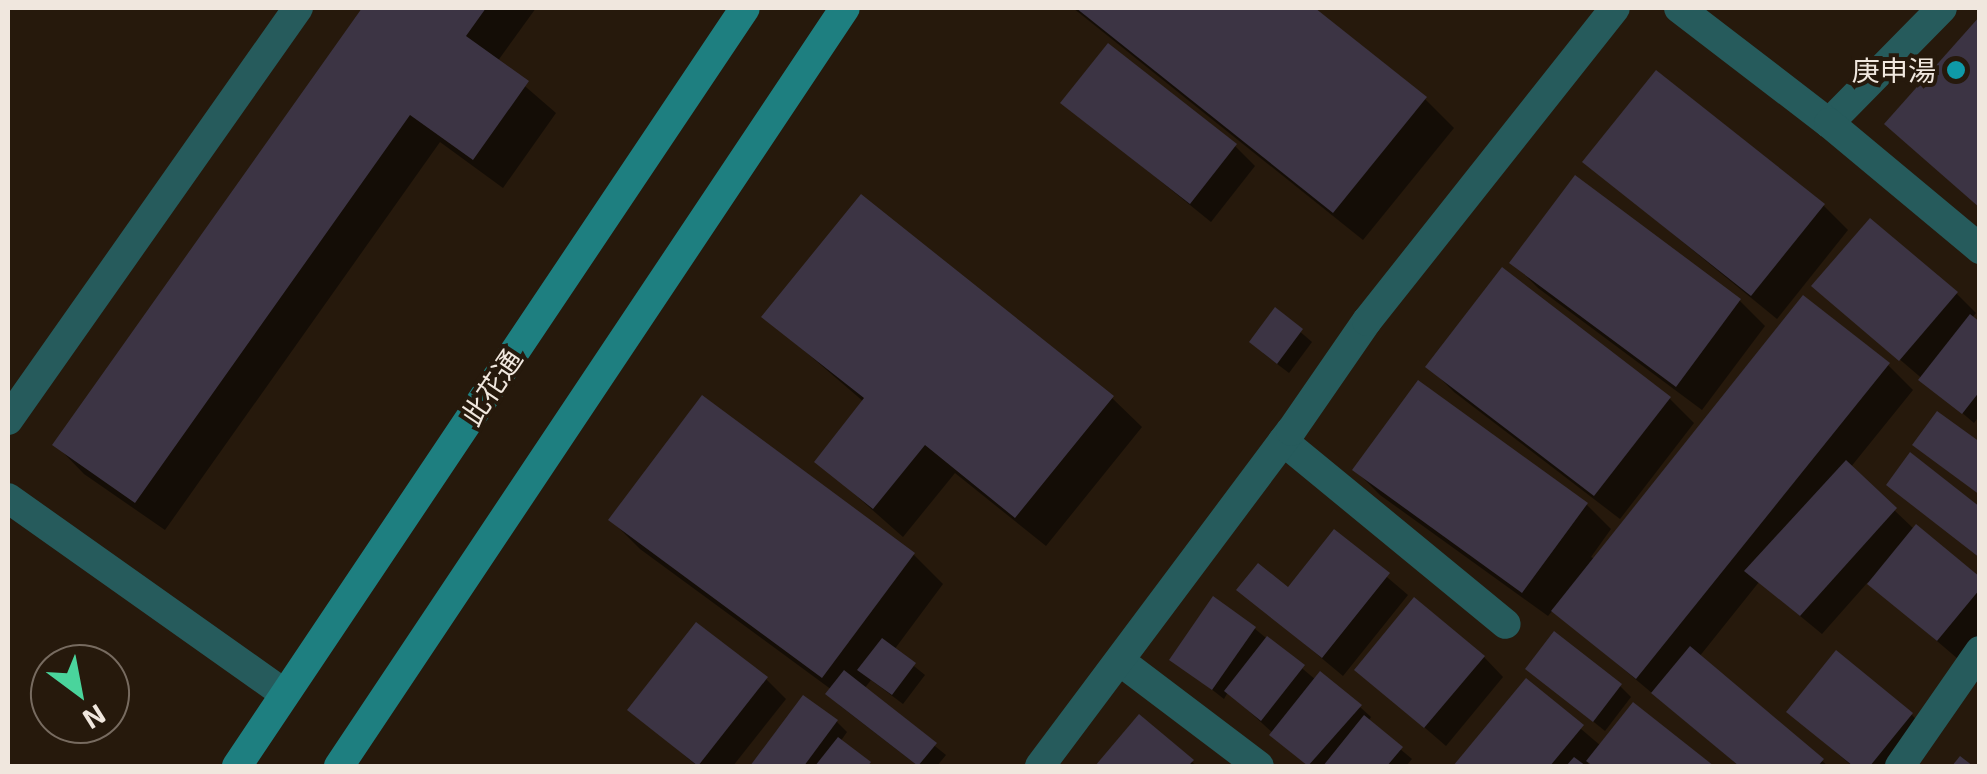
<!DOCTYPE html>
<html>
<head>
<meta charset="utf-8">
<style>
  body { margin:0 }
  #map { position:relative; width:1987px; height:774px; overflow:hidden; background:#26190c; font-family:"Exo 2","Noto Sans JP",sans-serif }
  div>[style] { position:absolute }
  .shadow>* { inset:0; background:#0007 }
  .building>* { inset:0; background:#3c3444 }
  .lane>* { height:30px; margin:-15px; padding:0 15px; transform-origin:15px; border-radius:15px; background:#265b5c }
  .street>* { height:30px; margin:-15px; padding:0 15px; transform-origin:15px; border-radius:15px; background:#265b5c }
  .secondary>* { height:30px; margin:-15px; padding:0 15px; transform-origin:15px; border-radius:15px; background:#1e7f80 }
  .dots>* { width:28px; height:28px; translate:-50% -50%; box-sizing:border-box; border:5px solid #26190c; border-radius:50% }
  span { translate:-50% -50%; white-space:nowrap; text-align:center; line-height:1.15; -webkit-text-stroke:8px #26190c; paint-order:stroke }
  .poi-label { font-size:28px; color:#f0e7de }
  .right { translate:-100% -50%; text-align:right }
  .street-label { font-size:28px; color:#f0e7de }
  .frame { position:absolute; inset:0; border:10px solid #f0e7de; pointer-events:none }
  .north { position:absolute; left:30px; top:644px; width:100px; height:100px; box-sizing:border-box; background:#26190c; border:2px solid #776b60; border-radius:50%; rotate:148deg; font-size:28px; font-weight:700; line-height:40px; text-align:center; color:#f0e7de }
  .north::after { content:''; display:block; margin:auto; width:35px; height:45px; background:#4ad49c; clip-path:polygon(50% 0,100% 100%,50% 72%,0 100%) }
</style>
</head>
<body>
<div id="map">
  <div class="shadow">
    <div style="clip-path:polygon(366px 8px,536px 8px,497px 62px,556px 113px,503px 188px,440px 142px,165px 530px,84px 474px,55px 444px)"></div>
    <div style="clip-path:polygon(1073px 8px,1311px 8px,1425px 99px,1454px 128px,1363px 240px)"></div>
    <div style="clip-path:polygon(1064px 103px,1235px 146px,1255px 166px,1211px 222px)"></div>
    <div style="clip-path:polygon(1585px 162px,1823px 205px,1848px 230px,1777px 319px)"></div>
    <div style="clip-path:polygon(1576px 179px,1740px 301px,1765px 326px,1702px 410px,1538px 288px,1513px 263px)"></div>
    <div style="clip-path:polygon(1814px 286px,1956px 293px,1976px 313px,1971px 319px,1980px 325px,1980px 415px,1974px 423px)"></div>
    <div style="clip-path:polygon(1276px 311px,1312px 342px,1289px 373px,1263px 353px)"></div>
    <div style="clip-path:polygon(765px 317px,1112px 398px,1142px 427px,1046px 546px,955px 473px,903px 537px,817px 461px,864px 402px)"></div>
    <div style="clip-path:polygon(1888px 365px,1913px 390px,1850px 468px,1915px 530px,1980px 580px,1980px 633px,1958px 659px,1868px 582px,1822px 634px,1759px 582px,1699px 657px,1828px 766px,1739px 766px,1553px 610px,1548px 616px,1380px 495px,1355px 470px,1586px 504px,1611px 529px,1591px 557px,1595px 559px)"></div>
    <div style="clip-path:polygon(1429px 367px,1669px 398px,1694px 423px,1620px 519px,1454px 392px)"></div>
    <div style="clip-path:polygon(702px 398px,914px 555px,943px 584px,894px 650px,925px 675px,903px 704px,871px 680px,864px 689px,946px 755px,937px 766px,918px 766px,839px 705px,832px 690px,640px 549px,611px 520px)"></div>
    <div style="clip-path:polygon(1334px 532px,1408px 595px,1343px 676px,1240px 590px,1288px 590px)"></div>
    <div style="clip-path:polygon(1254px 628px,1316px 680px,1360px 707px,1371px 717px,1368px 722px,1412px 759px,1406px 766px,1309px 766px,1228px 692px,1224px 699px,1173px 659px)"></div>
    <div style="clip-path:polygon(1484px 657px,1503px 677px,1446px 746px,1358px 670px)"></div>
    <div style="clip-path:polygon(1528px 669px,1620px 686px,1631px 697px,1605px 731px)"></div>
    <div style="clip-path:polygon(766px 679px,786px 699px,733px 766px,697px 766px,630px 709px)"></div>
    <div style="clip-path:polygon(1526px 682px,1601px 746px,1633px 706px,1710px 766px,1595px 766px,1590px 761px,1586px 766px,1456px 766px)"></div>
    <div style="clip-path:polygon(803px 698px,836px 721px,847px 732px,840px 742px,872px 766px,753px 766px)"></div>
    <div style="clip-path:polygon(1789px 712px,1912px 715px,1931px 735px,1905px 766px,1852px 766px)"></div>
    <div style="clip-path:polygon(1139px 718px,1192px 762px,1197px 766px,1099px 766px)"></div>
  </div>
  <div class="building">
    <div style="clip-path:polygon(362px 8px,486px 8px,466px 36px,529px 81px,473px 160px,410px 115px,135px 503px,52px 445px)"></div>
    <div style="clip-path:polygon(1076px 8px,1315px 8px,1427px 97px,1333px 213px)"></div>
    <div style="clip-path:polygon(1980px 16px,1980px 208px,1884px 124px)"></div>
    <div style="clip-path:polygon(1108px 43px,1237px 144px,1190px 204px,1060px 103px)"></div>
    <div style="clip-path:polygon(1656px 70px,1825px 204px,1751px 296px,1582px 162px)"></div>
    <div style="clip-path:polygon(1575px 175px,1741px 299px,1676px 387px,1509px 263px)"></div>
    <div style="clip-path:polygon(861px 194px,1114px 396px,1015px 518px,925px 445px,873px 509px,814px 462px,864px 398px,761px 317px)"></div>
    <div style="clip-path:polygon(1870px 218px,1958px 292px,1899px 361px,1811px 286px)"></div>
    <div style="clip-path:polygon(1502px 267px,1671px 397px,1594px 496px,1425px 367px)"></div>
    <div style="clip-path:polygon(1803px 295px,1890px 363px,1636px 679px,1551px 611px)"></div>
    <div style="clip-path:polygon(1275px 307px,1303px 329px,1277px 364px,1249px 342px)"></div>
    <div style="clip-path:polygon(1970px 314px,1980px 322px,1980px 391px,1962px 414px,1918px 380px)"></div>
    <div style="clip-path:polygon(1418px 380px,1588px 503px,1522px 593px,1352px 470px)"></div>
    <div style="clip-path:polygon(702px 395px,915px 553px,822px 678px,608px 520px)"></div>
    <div style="clip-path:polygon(1937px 411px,1980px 442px,1980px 495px,1912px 445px)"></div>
    <div style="clip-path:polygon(1910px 452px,1980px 507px,1980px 558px,1886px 485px)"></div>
    <div style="clip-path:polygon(1846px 460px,1897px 508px,1800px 616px,1744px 571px)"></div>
    <div style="clip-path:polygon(1916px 524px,1980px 577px,1980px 589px,1937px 641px,1867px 584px)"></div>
    <div style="clip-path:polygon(1334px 529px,1390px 573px,1322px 658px,1236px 590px,1258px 563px,1288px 587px)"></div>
    <div style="clip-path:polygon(1213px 596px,1256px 627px,1212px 690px,1169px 660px)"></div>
    <div style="clip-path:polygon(1414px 597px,1485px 656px,1424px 728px,1354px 670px)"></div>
    <div style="clip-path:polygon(696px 622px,768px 677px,698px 766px,627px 710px)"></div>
    <div style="clip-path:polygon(1554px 631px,1622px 684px,1593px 722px,1525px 669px)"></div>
    <div style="clip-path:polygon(1267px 636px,1305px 665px,1261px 721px,1224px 691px)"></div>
    <div style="clip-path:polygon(882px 638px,916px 663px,892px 695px,857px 670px)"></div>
    <div style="clip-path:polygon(1690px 646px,1824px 759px,1818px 766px,1739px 766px,1651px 693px)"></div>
    <div style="clip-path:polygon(1836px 650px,1913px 713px,1870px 766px,1853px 766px,1786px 712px)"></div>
    <div style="clip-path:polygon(844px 670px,937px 743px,918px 766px,825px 694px)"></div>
    <div style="clip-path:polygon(1320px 671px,1362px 705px,1308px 766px,1269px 735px)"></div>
    <div style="clip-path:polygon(1526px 678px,1584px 725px,1550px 766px,1453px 766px)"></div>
    <div style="clip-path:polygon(803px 695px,838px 720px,804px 766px,750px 766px)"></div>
    <div style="clip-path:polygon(1633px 702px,1714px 766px,1593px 766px,1586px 761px)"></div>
    <div style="clip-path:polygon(1139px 714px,1194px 760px,1188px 766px,1095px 766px)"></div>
    <div style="clip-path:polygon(1364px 715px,1403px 747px,1387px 766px,1323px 766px)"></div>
    <div style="clip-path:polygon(838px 737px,871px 762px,868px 766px,815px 766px)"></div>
    <div style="clip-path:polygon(1960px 756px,1973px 766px,1952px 766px)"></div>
    <div style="clip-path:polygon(1574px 757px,1586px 766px,1566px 766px)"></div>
  </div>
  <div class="lane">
    <div style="left:1829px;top:123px;width:161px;rotate:-45.5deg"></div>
    <div style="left:8px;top:420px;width:504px;rotate:-54.86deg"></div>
    <div style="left:1283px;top:441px;width:288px;rotate:39.4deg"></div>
    <div style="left:8px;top:498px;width:339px;rotate:35.3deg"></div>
    <div style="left:1120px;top:661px;width:174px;rotate:37.1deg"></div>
  </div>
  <div class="street">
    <div style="left:1679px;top:8px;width:189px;rotate:37.5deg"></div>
    <div style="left:1829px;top:123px;width:197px;rotate:39.8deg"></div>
    <div style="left:1040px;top:766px;width:419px;rotate:-53.2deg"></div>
    <div style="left:1291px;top:431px;width:134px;rotate:-55.4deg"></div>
    <div style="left:1367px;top:321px;width:399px;rotate:-51.6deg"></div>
    <div style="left:1900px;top:766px;width:140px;rotate:-55.2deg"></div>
  </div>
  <div class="secondary">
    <div style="left:237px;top:766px;width:912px;rotate:-56.17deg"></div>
    <div style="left:339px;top:766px;width:911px;rotate:-56.28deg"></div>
  </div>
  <div class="dots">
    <div style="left:1956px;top:70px;background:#0f9aa8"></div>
  </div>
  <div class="poi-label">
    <span class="right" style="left:1936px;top:70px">庚申湯</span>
  </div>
  <div class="street-label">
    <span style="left:491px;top:387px;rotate:-56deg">此花通</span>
  </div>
  <div class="frame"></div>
  <div class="north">N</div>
</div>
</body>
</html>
